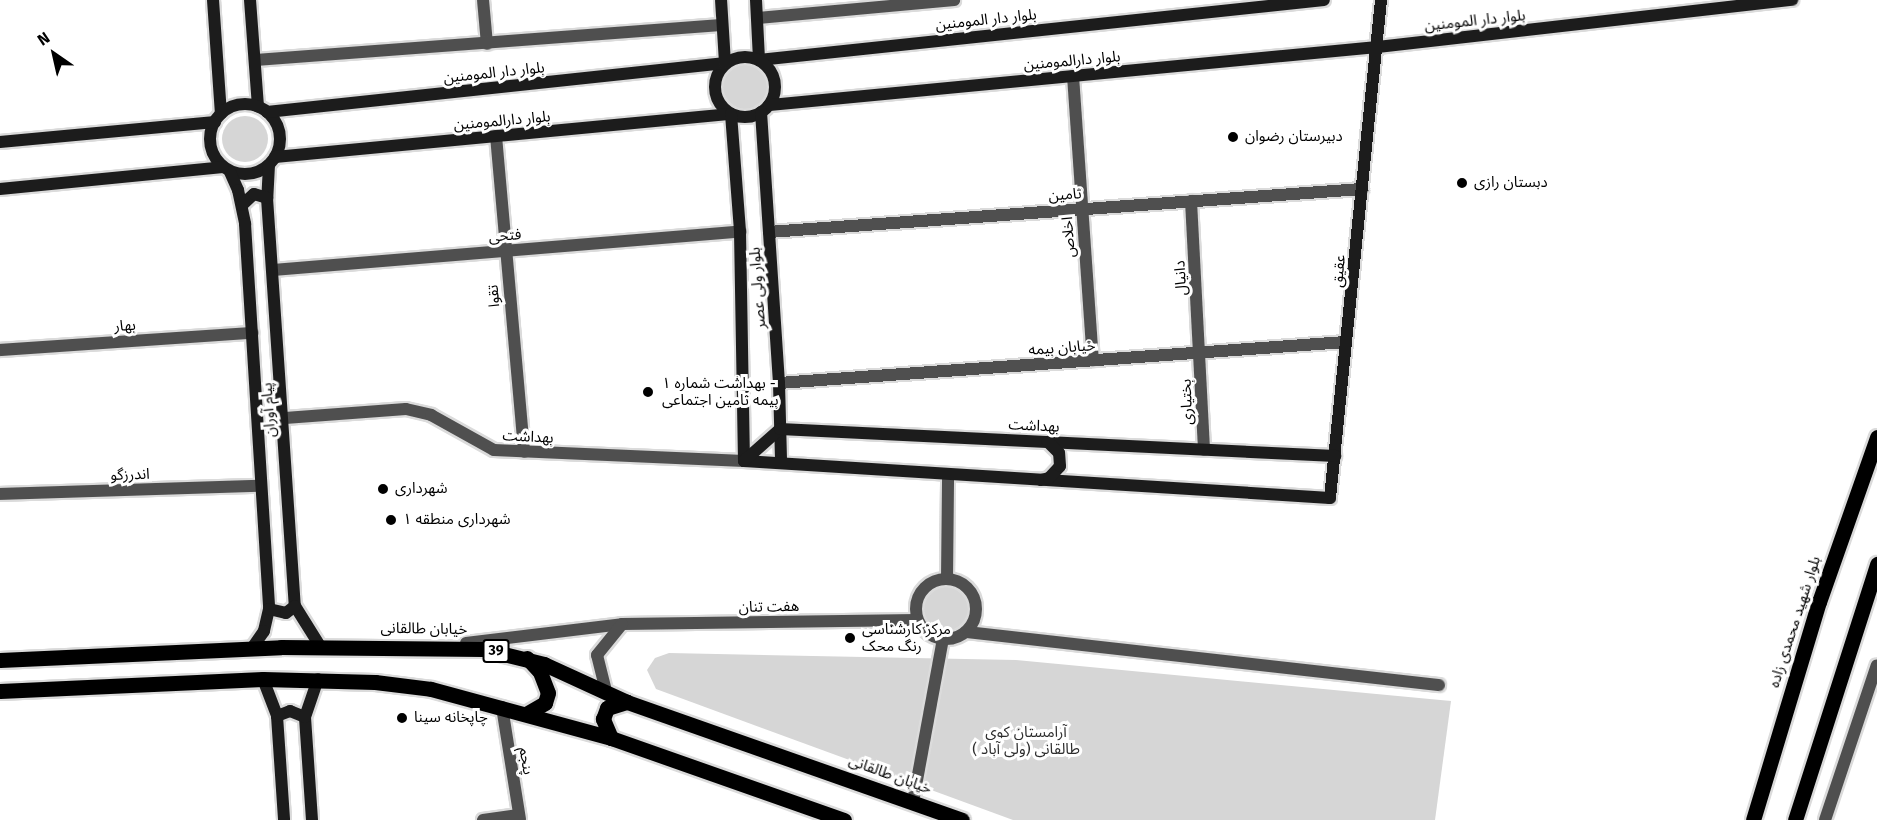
<!DOCTYPE html>
<html>
<head>
<meta charset="utf-8">
<style>
  body { margin:0 }
  #map { position:relative; width:1877px; height:820px; overflow:hidden; background:#fff; font-family:"Fira Sans","Noto Sans Arabic",sans-serif }
  div>[style] { position:absolute }
  .green>* { inset:0; background:#d6d6d6 }
  .round { border-radius:50% }
  .roads { filter:drop-shadow(2px 0 #dbdbdb) drop-shadow(-2px 0 #dbdbdb) drop-shadow(0 2px #dbdbdb) drop-shadow(0 -2px #dbdbdb) }
  .street>* { height:12px; margin:-6px; padding:0 6px; transform-origin:6px; border-radius:6px; background:#4f4f4f }
  .street>.ring { margin:-6px; padding:0; box-sizing:content-box; background:none; border:12px solid #4f4f4f; border-radius:50% }
  .secondary>* { height:12px; margin:-6px; padding:0 6px; transform-origin:6px; border-radius:6px; background:#1c1c1c }
  .secondary>.ring { margin:-6px; padding:0; box-sizing:content-box; background:none; border:12px solid #1c1c1c; border-radius:50% }
  .primary>* { height:15px; margin:-7.5px; padding:0 7.5px; transform-origin:7.5px; border-radius:7.5px; background:#000 }
  .dots>* { width:16px; height:16px; translate:-50% -50%; box-sizing:border-box; border:3px solid #fff; border-radius:50% }
  span { translate:-50% -50%; white-space:nowrap; text-align:center; line-height:1.15; -webkit-text-stroke:6px #fff; paint-order:stroke }
  .shield-label span { padding:2px 4px; background:#fff; border:2px solid; border-radius:4px; -webkit-text-stroke-width:0 }
  .shield-label { font-size:14px; color:#000; font-weight:700 }
  .street-label { font-size:15px; color:#000 }
  .poi-label { font-size:15px; color:#000 }
  .left { translate:0 -50%; text-align:left }
  .park-label { font-size:15px; color:#2d2d2d }
  .north { position:absolute; left:24px; top:24px; width:60px; height:60px; -webkit-text-stroke:4px #fff; paint-order:stroke; rotate:326deg; font-size:16px; font-weight:700; line-height:24px; text-align:center; color:#000 }
  .north::after { content:''; display:block; margin:auto; width:21px; height:27px; background:#000; clip-path:polygon(50% 0,100% 100%,50% 72%,0 100%) }
</style>
</head>
<body>
<div id="map">
  <div class="green">
    <div class="round" style="left:721px;top:62px;width:48px;height:48px"></div>
    <div class="round" style="left:222px;top:116px;width:46px;height:46px"></div>
    <div class="round" style="left:920px;top:583px;width:52px;height:52px"></div>
    <div style="clip-path:polygon(669px 653px,1016px 660px,1451px 701px,1435px 820px,1013px 820px,656px 689px,647px 670px,655px 658px)"></div>
  </div>
  <div class="roads">
    <div class="street">
      <div style="left:483px;top:0;width:44px;rotate:84.8deg"></div>
      <div style="left:758px;top:18px;width:197px;rotate:-5.2deg"></div>
      <div style="left:255px;top:60px;width:468px;rotate:-4.3deg"></div>
      <div style="left:1073px;top:76px;width:285px;rotate:86deg"></div>
      <div style="left:496px;top:136px;width:317px;rotate:84.9deg"></div>
      <div style="left:1191px;top:201px;width:249px;rotate:87deg"></div>
      <div style="left:769px;top:232px;width:595px;rotate:-4.15deg"></div>
      <div style="left:273px;top:270px;width:469px;rotate:-4.7deg"></div>
      <div style="left:0;top:350px;width:253px;rotate:-3.9deg"></div>
      <div style="left:779px;top:383px;width:568px;rotate:-4.14deg"></div>
      <div style="left:285px;top:418px;width:121px;rotate:-4.3deg"></div>
      <div style="left:406px;top:409px;width:26px;rotate:13deg"></div>
      <div style="left:431px;top:415px;width:72px;rotate:29.1deg"></div>
      <div style="left:494px;top:450px;width:250px;rotate:2.5deg"></div>
      <div style="left:0;top:494px;width:261px;rotate:-1.8deg"></div>
      <div class="ring" style="left:916px;top:579px;width:48px;height:48px"></div>
      <div style="left:947px;top:579px;width:104px;rotate:-89.4deg"></div>
      <div style="left:966px;top:632px;width:476px;rotate:6.4deg"></div>
      <div style="left:466px;top:643px;width:157px;rotate:-6.9deg"></div>
      <div style="left:622px;top:624px;width:295px;rotate:-0.8deg"></div>
      <div style="left:606px;top:691px;width:37px;rotate:-104deg"></div>
      <div style="left:597px;top:655px;width:40px;rotate:-51deg"></div>
      <div style="left:502px;top:707px;width:114px;rotate:80.9deg"></div>
      <div style="left:913px;top:802px;width:166px;rotate:-79.6deg"></div>
      <div style="left:483px;top:820px;width:36px;rotate:-8deg"></div>
      <div style="left:1825px;top:820px;width:163px;rotate:-71.5deg"></div>
    </div>
    <div class="secondary">
      <div style="left:213px;top:0;width:114px;rotate:86deg"></div>
      <div style="left:250px;top:0;width:107px;rotate:85.7deg"></div>
      <div style="left:756px;top:0;width:60px;rotate:87.1deg"></div>
      <div style="left:759px;top:60px;width:568px;rotate:-6.06deg"></div>
      <div class="ring" style="left:715px;top:57px;width:48px;height:48px"></div>
      <div class="ring" style="left:210px;top:104px;width:58px;height:58px"></div>
      <div style="left:769px;top:105px;width:611px;rotate:-5.45deg"></div>
      <div style="left:1377px;top:47px;width:418px;rotate:-6.5deg"></div>
      <div style="left:267px;top:112px;width:461px;rotate:-6.1deg"></div>
      <div style="left:725px;top:63px;width:63px;rotate:-93.6deg"></div>
      <div style="left:761px;top:112px;width:272px;rotate:86.2deg"></div>
      <div style="left:779px;top:383px;width:79px;rotate:88.5deg"></div>
      <div style="left:0;top:142px;width:216px;rotate:-5.3deg"></div>
      <div style="left:275px;top:157px;width:458px;rotate:-5.4deg"></div>
      <div style="left:731px;top:114px;width:118px;rotate:85.6deg"></div>
      <div style="left:740px;top:232px;width:229px;rotate:89deg"></div>
      <div style="left:269px;top:165px;width:33px;rotate:93deg"></div>
      <div style="left:267px;top:198px;width:409px;rotate:86.1deg"></div>
      <div style="left:295px;top:606px;width:47px;rotate:58deg"></div>
      <div style="left:230px;top:172px;width:20px;rotate:66deg"></div>
      <div style="left:238px;top:190px;width:35px;rotate:78deg"></div>
      <div style="left:245px;top:224px;width:386px;rotate:86.4deg"></div>
      <div style="left:269px;top:609px;width:23px;rotate:103deg"></div>
      <div style="left:264px;top:631px;width:21px;rotate:125deg"></div>
      <div style="left:0;top:189px;width:224px;rotate:-5.6deg"></div>
      <div style="left:242px;top:205px;width:16px;rotate:-43deg"></div>
      <div style="left:254px;top:194px;width:14px;rotate:17deg"></div>
      <div style="left:744px;top:461px;width:587px;rotate:3.61deg"></div>
      <div style="left:1330px;top:498px;width:501px;rotate:-84.15deg"></div>
      <div style="left:744px;top:461px;width:48px;rotate:-41.6deg"></div>
      <div style="left:780px;top:429px;width:556px;rotate:2.79deg"></div>
      <div style="left:1041px;top:480px;width:8px;rotate:-14deg"></div>
      <div style="left:1049px;top:478px;width:16px;rotate:-47deg"></div>
      <div style="left:1060px;top:466px;width:13px;rotate:-94deg"></div>
      <div style="left:1059px;top:453px;width:16px;rotate:-135deg"></div>
      <div style="left:269px;top:609px;width:17px;rotate:13deg"></div>
      <div style="left:286px;top:613px;width:11px;rotate:-38deg"></div>
      <div style="left:263px;top:679px;width:40px;rotate:69deg"></div>
      <div style="left:277px;top:716px;width:104px;rotate:86.1deg"></div>
      <div style="left:277px;top:716px;width:14px;rotate:-21deg"></div>
      <div style="left:290px;top:711px;width:16px;rotate:22deg"></div>
      <div style="left:312px;top:820px;width:103px;rotate:-93.9deg"></div>
      <div style="left:305px;top:717px;width:40px;rotate:-71.1deg"></div>
    </div>
    <div class="primary">
      <div style="left:527px;top:658px;width:19px;rotate:47deg"></div>
      <div style="left:540px;top:672px;width:22px;rotate:69deg"></div>
      <div style="left:548px;top:693px;width:10px;rotate:107deg"></div>
      <div style="left:545px;top:703px;width:20px;rotate:150deg"></div>
      <div style="left:0;top:660px;width:281px;rotate:-2.6deg"></div>
      <div style="left:281px;top:647px;width:202px;rotate:0.6deg"></div>
      <div style="left:483px;top:649px;width:63px;rotate:13.8deg"></div>
      <div style="left:544px;top:664px;width:91px;rotate:24.6deg"></div>
      <div style="left:627px;top:702px;width:355px;rotate:19.4deg"></div>
      <div style="left:0;top:691px;width:263px;rotate:-2.6deg"></div>
      <div style="left:263px;top:679px;width:112px;rotate:1.5deg"></div>
      <div style="left:375px;top:682px;width:56px;rotate:7.1deg"></div>
      <div style="left:431px;top:689px;width:187px;rotate:15.2deg"></div>
      <div style="left:611px;top:738px;width:247px;rotate:19.4deg"></div>
      <div style="left:611px;top:738px;width:21px;rotate:-113deg"></div>
      <div style="left:603px;top:719px;width:12px;rotate:-70deg"></div>
      <div style="left:607px;top:708px;width:21px;rotate:-17deg"></div>
      <div style="left:1753px;top:820px;width:228px;rotate:-73.2deg"></div>
      <div style="left:1819px;top:602px;width:175px;rotate:-70.6deg"></div>
      <div style="left:1795px;top:820px;width:269px;rotate:-72.2deg"></div>
    </div>
  </div>
  <div class="dots">
    <div style="left:1233px;top:137px;background:#000"></div>
    <div style="left:1462px;top:183px;background:#000"></div>
    <div style="left:648px;top:392px;background:#000"></div>
    <div style="left:383px;top:489px;background:#000"></div>
    <div style="left:391px;top:520px;background:#000"></div>
    <div style="left:850px;top:638px;background:#000"></div>
    <div style="left:402px;top:718px;background:#000"></div>
  </div>
  <div class="shield-label">
    <span style="left:496px;top:651px">39</span>
  </div>
  <div class="street-label">
    <span style="left:986px;top:20px;rotate:-6deg">بلوار دار المومنین</span>
    <span style="left:1475px;top:21px;rotate:-6deg">بلوار دار المومنین</span>
    <span style="left:1072px;top:61px;rotate:-5deg">بلوار دارالمومنین</span>
    <span style="left:494px;top:73px;rotate:-6deg">بلوار دار المومنین</span>
    <span style="left:502px;top:121px;rotate:-5deg">بلوار دارالمومنین</span>
    <span style="left:1065px;top:195px;rotate:-4deg">تامین</span>
    <span style="left:505px;top:236px;rotate:-5deg">فتحی</span>
    <span style="left:1069px;top:237px;rotate:-94deg">اخلاص</span>
    <span style="left:1339px;top:271px;rotate:-84deg">عقیق</span>
    <span style="left:1181px;top:278px;rotate:-94deg">دانیال</span>
    <span style="left:758px;top:288px;rotate:-94deg">بلوار ولی عصر</span>
    <span style="left:494px;top:296px;rotate:-95deg">تقوا</span>
    <span style="left:125px;top:326px;rotate:-4deg">بهار</span>
    <span style="left:1062px;top:348px;rotate:-4deg">خیابان بیمه</span>
    <span style="left:1187px;top:402px;rotate:-92deg">بختیاری</span>
    <span style="left:269px;top:410px;rotate:-94deg">پیام آوران</span>
    <span style="left:1034px;top:426px;rotate:3deg">بهداشت</span>
    <span style="left:528px;top:437px;rotate:3deg">بهداشت</span>
    <span style="left:130px;top:475px;rotate:-2deg">اندرزگو</span>
    <span style="left:769px;top:607px;rotate:-1deg">هفت تنان</span>
    <span style="left:1795px;top:622px;rotate:-72deg">بلوار شهید محمدی زاده</span>
    <span style="left:424px;top:629px;rotate:1deg">خیابان طالقانی</span>
    <span style="left:526px;top:761px;rotate:81deg">پنجم</span>
    <span style="left:890px;top:775px;rotate:20deg">خیابان طالقانی</span>
  </div>
  <div class="poi-label">
    <span class="left" style="left:1245px;top:137px">دبیرستان رضوان</span>
    <span class="left" style="left:1474px;top:183px">دبستان رازی</span>
    <span class="left" style="left:662px;top:392px">بهداشت شماره ۱ -<br>بیمه تامین اجتماعی</span>
    <span class="left" style="left:395px;top:489px">شهرداری</span>
    <span class="left" style="left:403px;top:520px">شهرداری منطقه ۱</span>
    <span class="left" style="left:862px;top:638px">مرکز کارشناسی<br>رنگ محک</span>
    <span class="left" style="left:414px;top:718px">چاپخانه سینا</span>
  </div>
  <div class="park-label">
    <span style="left:1026px;top:741px">آرامستان کوی<br>طالقانی (ولی آباد )</span>
  </div>
  <div class="north">N</div>
</div>
</body>
</html>
